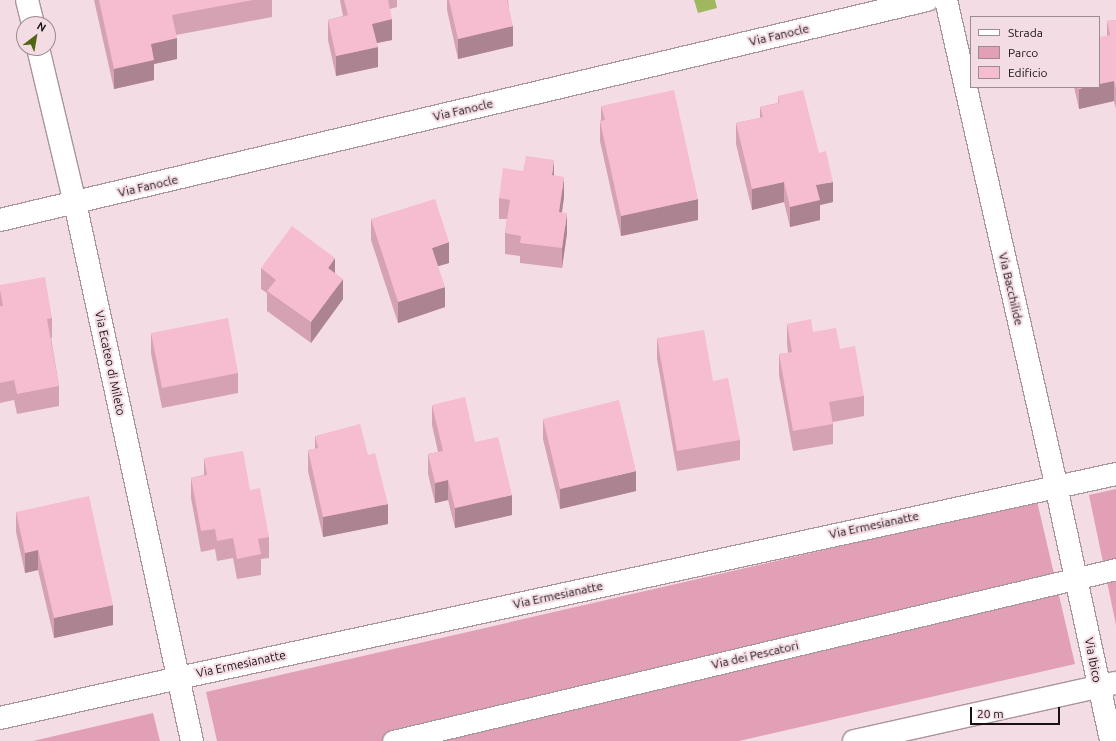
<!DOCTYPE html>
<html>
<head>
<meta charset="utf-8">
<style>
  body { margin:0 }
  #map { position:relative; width:1116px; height:741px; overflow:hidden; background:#f4dce4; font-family:Ubuntu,sans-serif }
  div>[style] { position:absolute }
  .green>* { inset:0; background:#e2a0b7 }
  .water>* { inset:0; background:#9fb85f }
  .roads { filter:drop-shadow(1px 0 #aa949b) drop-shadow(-1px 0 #aa949b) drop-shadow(0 1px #aa949b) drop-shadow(0 -1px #aa949b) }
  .pedestrian>* { height:21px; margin:-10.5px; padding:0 10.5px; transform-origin:10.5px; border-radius:10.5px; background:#fff }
  .minor>* { height:22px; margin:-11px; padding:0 11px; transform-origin:11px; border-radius:11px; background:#fff }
  .tertiary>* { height:22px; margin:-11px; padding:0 11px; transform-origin:11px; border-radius:11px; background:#fff }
  .wall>* { inset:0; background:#d4a2b2 }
  .shaded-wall>* { inset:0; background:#ac8491 }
  .building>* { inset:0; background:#f6bccf }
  span { translate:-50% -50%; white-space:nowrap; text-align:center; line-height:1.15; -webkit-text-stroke:4px #f4dce4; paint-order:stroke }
  .street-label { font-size:12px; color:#181113 }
  .legend { position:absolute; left:970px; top:16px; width:130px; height:72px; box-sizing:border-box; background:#f4dce4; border:1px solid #9c8b90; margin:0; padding:5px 7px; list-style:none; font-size:12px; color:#181113 }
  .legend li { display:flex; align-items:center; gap:8px; height:20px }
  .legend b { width:20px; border:1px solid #9c8b90 }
  .north { position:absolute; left:16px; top:16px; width:40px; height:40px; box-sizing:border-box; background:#f4dce4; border:1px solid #9c8b90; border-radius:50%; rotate:31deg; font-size:11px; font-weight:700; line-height:16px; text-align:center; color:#181113 }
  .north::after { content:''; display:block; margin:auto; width:14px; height:18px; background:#526510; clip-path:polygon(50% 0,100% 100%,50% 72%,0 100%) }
  .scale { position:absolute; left:970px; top:707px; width:90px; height:18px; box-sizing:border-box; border:2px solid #181113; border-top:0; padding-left:5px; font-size:12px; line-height:14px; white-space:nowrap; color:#181113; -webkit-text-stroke:3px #f4dce4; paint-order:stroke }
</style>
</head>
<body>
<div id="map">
  <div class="green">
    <div style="clip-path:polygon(1116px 489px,1116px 625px,1089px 495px)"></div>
    <div style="clip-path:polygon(1037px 501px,1075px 664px,739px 741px,217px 741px,206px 692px)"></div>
    <div style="clip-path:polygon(153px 713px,160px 741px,33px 741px)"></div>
  </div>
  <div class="water">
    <div style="clip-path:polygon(694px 0,715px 0,717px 8px,698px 13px)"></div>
  </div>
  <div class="roads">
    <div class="pedestrian">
      <div style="left:393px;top:741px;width:743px;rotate:-13.38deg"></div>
    </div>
    <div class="minor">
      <div style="left:27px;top:0;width:25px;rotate:76deg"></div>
      <div style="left:946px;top:0;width:498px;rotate:77.2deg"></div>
      <div style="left:1056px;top:486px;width:261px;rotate:77.8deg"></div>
      <div style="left:38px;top:48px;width:159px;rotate:76.6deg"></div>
      <div style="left:75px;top:203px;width:551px;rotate:77.73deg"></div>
      <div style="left:0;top:220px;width:953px;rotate:-13.35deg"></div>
      <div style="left:0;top:718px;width:183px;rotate:-12.6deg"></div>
      <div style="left:179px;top:678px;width:959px;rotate:-12.28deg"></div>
    </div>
    <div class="tertiary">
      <div style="left:854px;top:741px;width:268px;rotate:-12.5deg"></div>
    </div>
  </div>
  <div class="wall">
    <div style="clip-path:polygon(94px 0,272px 0,272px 17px,176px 35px,177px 59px,154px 64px,154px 80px,114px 89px)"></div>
    <div style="clip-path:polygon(340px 0,397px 0,397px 7px,390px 9px,392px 40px,377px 43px,378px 67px,336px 76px,328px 40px,328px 20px,343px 16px)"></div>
    <div style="clip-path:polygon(447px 0,508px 0,513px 46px,458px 59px,447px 10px)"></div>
    <div style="clip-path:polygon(1116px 20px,1116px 109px,1114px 101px,1079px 109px,1074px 87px,1099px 87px,1107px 36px,1107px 21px)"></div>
    <div style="clip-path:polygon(778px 96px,819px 153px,833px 202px,820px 205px,820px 220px,790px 227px,784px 202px,752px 210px,736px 144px,736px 123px,760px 118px,760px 107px,778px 103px)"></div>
    <div style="clip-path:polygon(601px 106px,698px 220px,621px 236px,600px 141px,600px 121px,601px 120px)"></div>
    <div style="clip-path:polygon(554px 175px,564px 197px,562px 212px,567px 233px,562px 268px,520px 263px,520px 256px,505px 254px,505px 233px,507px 219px,499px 219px,499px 198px)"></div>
    <div style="clip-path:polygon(371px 219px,449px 263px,438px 266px,445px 307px,398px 323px,371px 240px)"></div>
    <div style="clip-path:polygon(261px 268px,335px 273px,343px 299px,311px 343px,267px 311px,267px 293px,261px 289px)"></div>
    <div style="clip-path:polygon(0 285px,52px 318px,52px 338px,51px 338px,59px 386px,59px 406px,17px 414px,14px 400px,0 403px)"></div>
    <div style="clip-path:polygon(787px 324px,813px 332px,840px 349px,864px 396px,864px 416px,833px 422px,833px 444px,793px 451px,779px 375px,779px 354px,788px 353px,787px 344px)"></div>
    <div style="clip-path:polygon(151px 333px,238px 373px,238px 393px,162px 408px,151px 353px)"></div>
    <div style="clip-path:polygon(657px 338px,713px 381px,740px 440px,740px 460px,677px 471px,657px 359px)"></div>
    <div style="clip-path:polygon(432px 405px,475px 442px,512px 515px,455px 528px,448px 500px,435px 503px,428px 474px,428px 454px,438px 452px,432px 425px)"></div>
    <div style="clip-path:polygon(543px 419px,636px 491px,560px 509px,543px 439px)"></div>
    <div style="clip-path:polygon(315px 436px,368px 455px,388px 524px,323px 537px,308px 471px,308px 450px,315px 449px)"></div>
    <div style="clip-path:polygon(204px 458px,250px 490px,269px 537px,269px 558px,261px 559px,261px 575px,237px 579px,233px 558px,217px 561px,215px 549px,201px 552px,191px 498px,191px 478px,204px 475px)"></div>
    <div style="clip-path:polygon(16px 512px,113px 625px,54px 638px,38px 570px,25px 573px,16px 532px)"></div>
  </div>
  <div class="shaded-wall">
    <div style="clip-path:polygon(392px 19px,392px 40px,372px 44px,372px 24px)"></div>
    <div style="clip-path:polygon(513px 26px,513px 46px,458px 59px,458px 39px)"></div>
    <div style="clip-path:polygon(177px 38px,177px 59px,154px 64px,154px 80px,114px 89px,114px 69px,151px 44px)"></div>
    <div style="clip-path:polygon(378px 47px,378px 67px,336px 76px,336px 56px)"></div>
    <div style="clip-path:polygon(1114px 81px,1114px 101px,1079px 109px,1079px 89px,1086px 87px,1099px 87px,1099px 84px)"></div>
    <div style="clip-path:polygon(554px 160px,554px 180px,552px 175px)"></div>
    <div style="clip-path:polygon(564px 177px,564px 197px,559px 232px,559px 212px)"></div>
    <div style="clip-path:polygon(784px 182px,784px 202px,752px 210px,752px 189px)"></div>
    <div style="clip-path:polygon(833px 182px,833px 202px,820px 205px,820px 220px,790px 227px,790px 207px,816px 185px)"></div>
    <div style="clip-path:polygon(698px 199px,698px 220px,621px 236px,621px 216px)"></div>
    <div style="clip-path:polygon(567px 213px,567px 233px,562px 268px,562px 248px)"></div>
    <div style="clip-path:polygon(449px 242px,449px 263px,432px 268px,432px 248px)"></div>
    <div style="clip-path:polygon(335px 258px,335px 278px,328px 268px)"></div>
    <div style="clip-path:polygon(343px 279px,343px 299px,311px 343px,311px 322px)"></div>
    <div style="clip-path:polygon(445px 287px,445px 307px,398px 323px,398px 302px)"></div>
    <div style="clip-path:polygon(636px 471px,636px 491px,560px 509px,560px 489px)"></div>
    <div style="clip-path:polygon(448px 480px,448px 500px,435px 503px,435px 483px)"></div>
    <div style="clip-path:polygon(512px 495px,512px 515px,455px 528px,455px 508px)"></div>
    <div style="clip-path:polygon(388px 504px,388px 524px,323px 537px,323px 517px)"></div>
    <div style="clip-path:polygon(38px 550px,38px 570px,25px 573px,25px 553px)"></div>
    <div style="clip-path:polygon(113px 605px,113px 625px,54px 638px,54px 618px)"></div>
  </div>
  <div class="building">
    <div style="clip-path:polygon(99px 0,253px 0,172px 15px,177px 38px,151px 44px,154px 60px,114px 69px)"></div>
    <div style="clip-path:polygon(344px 0,388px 0,392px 19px,372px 24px,378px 47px,336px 56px,328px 20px,348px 15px)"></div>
    <div style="clip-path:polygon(449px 0,507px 0,513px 26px,458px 39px)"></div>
    <div style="clip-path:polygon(1116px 20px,1116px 89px,1114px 81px,1099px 84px,1099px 37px,1110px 35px,1107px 21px)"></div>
    <div style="clip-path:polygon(1078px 87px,1086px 87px,1079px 89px)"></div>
    <div style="clip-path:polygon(674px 90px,698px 199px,621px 216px,600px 121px,605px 120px,601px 106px)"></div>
    <div style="clip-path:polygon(803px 90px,819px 153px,826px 151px,833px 182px,816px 185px,820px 200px,790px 207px,784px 182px,752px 189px,736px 123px,763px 117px,760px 107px,779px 103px,778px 96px)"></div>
    <div style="clip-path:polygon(526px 156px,554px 160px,552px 175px,564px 177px,559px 212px,567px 213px,562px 248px,520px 243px,521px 236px,505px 233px,510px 200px,499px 198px,503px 168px,523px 171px)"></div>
    <div style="clip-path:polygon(435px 199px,449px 242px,432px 248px,445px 287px,398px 302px,371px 219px)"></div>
    <div style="clip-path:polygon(292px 226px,335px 258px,328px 268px,343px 279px,311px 322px,267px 291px,276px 280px,261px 268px)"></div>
    <div style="clip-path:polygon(45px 277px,52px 318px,47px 319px,59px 386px,17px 394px,14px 380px,0 383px,0 306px,3px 306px,0 290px,0 285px)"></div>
    <div style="clip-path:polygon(228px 318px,238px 373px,162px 388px,151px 333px)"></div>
    <div style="clip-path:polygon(811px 319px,813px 332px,836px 328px,840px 349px,855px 346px,864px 396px,829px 402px,833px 424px,793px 431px,779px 354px,792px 352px,787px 324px)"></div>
    <div style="clip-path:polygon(704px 330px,713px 381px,728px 378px,740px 440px,677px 451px,657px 338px)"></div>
    <div style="clip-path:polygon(465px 397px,475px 442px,498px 437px,512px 495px,455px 508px,448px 480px,435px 483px,428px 454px,443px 451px,432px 405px)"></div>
    <div style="clip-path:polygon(619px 400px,636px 471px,560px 489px,543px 419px)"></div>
    <div style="clip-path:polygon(360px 424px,368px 455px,375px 453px,388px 504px,323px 517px,308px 450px,318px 448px,315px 436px)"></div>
    <div style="clip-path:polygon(243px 451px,250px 490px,260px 488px,269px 537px,258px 539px,261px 554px,237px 559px,233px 538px,217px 541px,215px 529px,201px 531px,191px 478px,207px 475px,204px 458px)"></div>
    <div style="clip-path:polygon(89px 496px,113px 605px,54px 618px,38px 550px,25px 553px,16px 512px)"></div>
  </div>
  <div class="street-label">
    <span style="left:779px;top:35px;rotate:-13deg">Via Fanocle</span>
    <span style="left:463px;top:110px;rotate:-13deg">Via Fanocle</span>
    <span style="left:148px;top:186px;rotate:-13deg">Via Fanocle</span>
    <span style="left:1011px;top:289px;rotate:77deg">Via Bacchilide</span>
    <span style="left:110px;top:363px;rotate:78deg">Via Ecateo di Mileto</span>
    <span style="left:874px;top:525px;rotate:-12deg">Via Ermesianatte</span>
    <span style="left:558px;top:595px;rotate:-12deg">Via Ermesianatte</span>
    <span style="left:755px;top:655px;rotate:-13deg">Via dei Pescatori</span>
    <span style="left:1093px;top:660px;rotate:79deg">Via Ibico</span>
    <span style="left:241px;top:664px;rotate:-12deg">Via Ermesianatte</span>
  </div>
  <ul class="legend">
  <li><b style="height:5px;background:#fff"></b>Strada</li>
  <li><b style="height:11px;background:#e2a0b7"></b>Parco</li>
  <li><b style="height:11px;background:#f6bccf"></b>Edificio</li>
  </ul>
  <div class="north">N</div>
  <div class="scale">20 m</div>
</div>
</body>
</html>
